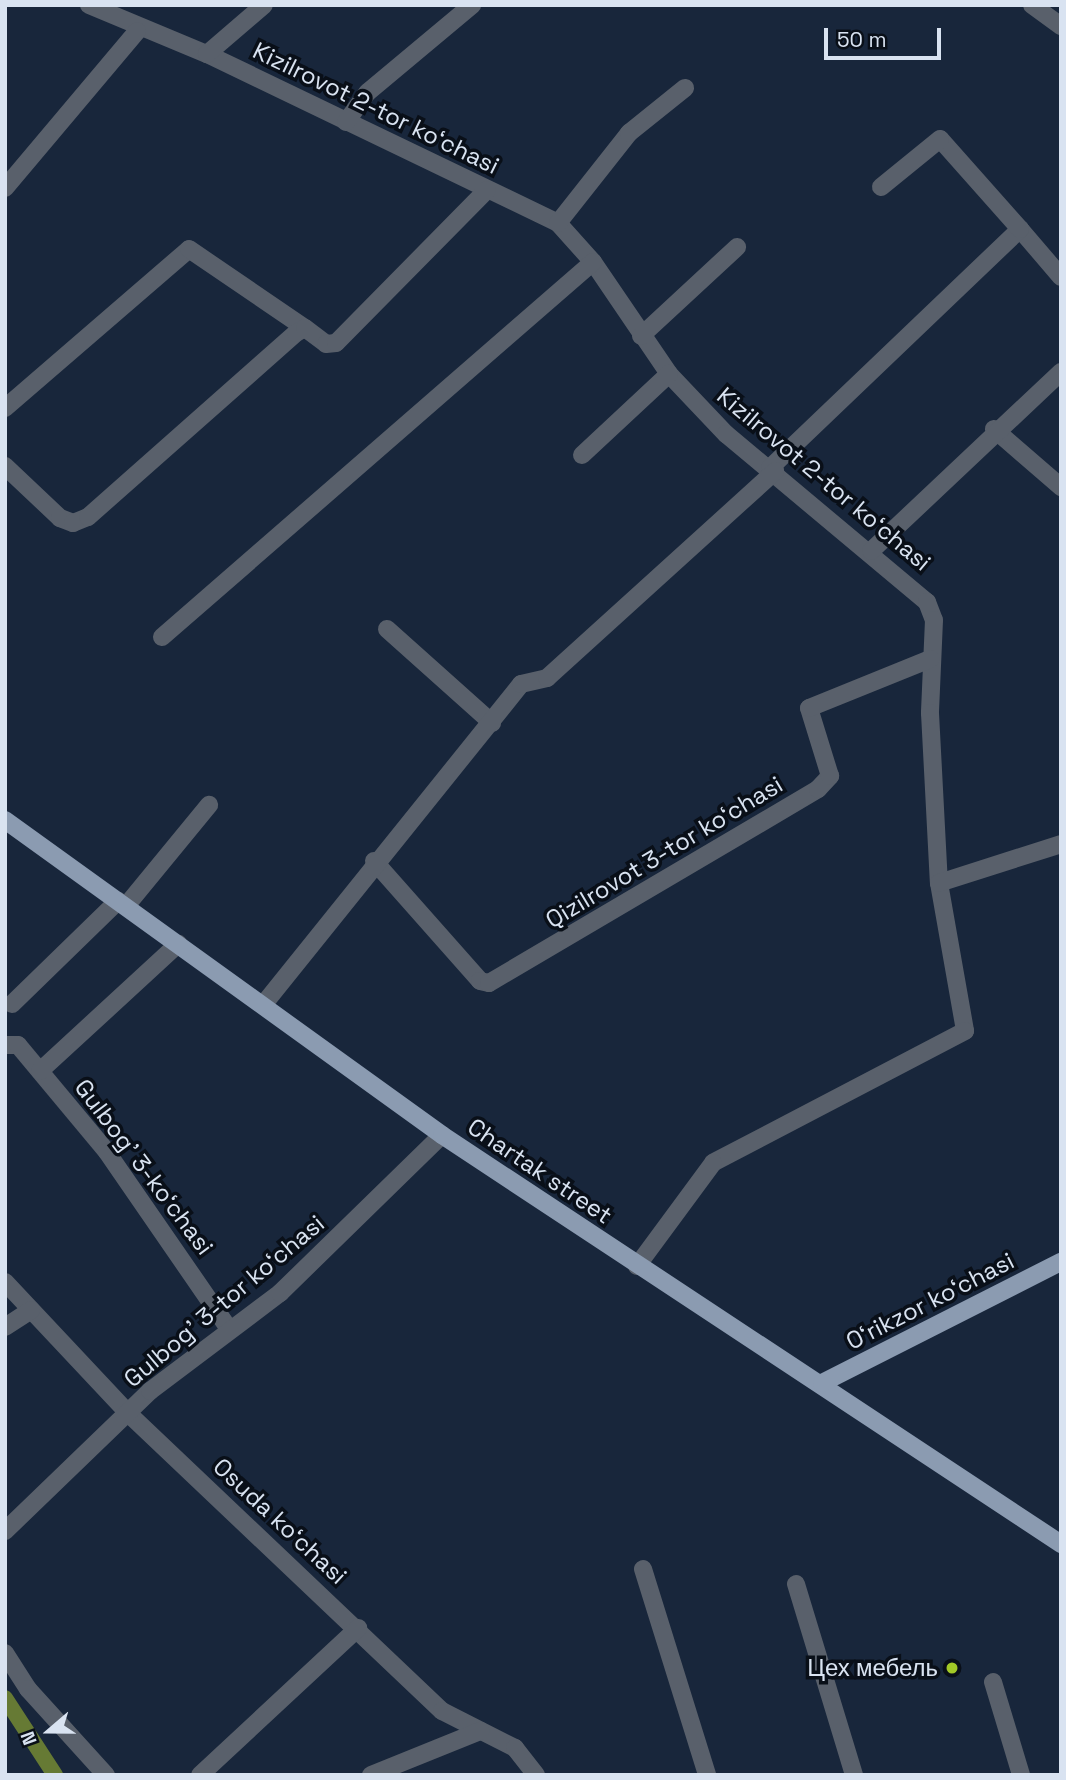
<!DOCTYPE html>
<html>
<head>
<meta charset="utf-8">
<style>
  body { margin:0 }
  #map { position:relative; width:1066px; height:1780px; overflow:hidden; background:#18263b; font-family:"Space Grotesk",sans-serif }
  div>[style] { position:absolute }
  .canal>* { height:16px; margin:-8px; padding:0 8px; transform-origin:8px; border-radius:8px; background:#667a34 }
  .minor>* { height:18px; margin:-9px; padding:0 9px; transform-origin:9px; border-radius:9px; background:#59606b }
  .major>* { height:18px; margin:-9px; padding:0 9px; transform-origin:9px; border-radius:9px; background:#8b9bb1 }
  .dots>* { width:19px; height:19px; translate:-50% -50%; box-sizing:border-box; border:4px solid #090f18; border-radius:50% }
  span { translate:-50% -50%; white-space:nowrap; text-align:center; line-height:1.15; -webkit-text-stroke:7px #090f18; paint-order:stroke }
  .street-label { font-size:24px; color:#d9e3f1 }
  .poi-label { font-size:24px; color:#d9e3f1 }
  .right { translate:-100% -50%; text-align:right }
  .frame { position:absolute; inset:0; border:7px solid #d9e3f1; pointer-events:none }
  .north { position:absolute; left:14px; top:1696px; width:70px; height:70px; -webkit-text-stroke:5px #090f18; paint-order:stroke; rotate:250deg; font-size:19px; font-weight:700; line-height:28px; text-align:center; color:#d9e3f1 }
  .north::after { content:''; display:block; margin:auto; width:24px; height:32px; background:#d9e3f1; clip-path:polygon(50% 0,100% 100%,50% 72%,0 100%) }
  .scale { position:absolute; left:824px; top:28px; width:117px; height:32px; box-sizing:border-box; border:4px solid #d9e3f1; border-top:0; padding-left:9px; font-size:21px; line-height:24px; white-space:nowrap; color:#d9e3f1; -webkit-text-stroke:5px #090f18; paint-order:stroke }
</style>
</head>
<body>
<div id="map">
  <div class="canal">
    <div style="left:5px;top:1698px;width:92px;rotate:57deg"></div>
  </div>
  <div class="minor">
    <div style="left:89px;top:5px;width:128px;rotate:22.6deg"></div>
    <div style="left:207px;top:54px;width:390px;rotate:25.7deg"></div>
    <div style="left:558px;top:223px;width:52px;rotate:48.1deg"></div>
    <div style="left:593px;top:262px;width:135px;rotate:55.8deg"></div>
    <div style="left:669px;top:374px;width:83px;rotate:46.5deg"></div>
    <div style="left:726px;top:434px;width:262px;rotate:39.9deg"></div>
    <div style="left:927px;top:602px;width:19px;rotate:69deg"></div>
    <div style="left:934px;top:620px;width:93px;rotate:92.5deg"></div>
    <div style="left:930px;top:713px;width:170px;rotate:87deg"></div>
    <div style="left:939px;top:883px;width:150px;rotate:80deg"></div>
    <div style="left:965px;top:1031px;width:284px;rotate:152.4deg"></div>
    <div style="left:713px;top:1163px;width:128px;rotate:126.4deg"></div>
    <div style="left:1032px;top:5px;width:36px;rotate:36deg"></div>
    <div style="left:207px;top:54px;width:75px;rotate:-40.7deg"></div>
    <div style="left:346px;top:122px;width:37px;rotate:-54deg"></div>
    <div style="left:368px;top:92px;width:136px;rotate:-39.9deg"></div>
    <div style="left:5px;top:188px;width:205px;rotate:-49.9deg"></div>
    <div style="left:558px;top:223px;width:115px;rotate:-51.7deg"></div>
    <div style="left:629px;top:133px;width:72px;rotate:-38.8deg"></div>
    <div style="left:1020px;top:229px;width:63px;rotate:49.5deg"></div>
    <div style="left:641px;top:336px;width:131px;rotate:-42.8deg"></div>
    <div style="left:5px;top:408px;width:243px;rotate:-40.8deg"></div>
    <div style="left:189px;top:249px;width:140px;rotate:34.3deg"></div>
    <div style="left:994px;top:429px;width:89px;rotate:40.9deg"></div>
    <div style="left:582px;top:455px;width:119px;rotate:-43deg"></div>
    <div style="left:5px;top:466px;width:76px;rotate:43.4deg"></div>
    <div style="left:60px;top:518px;width:14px;rotate:21deg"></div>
    <div style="left:73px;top:523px;width:16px;rotate:-22deg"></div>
    <div style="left:88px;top:517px;width:278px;rotate:-41.5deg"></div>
    <div style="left:296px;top:333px;width:10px;rotate:-29deg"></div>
    <div style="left:305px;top:328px;width:26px;rotate:37deg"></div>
    <div style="left:326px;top:344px;width:10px;rotate:-6deg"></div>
    <div style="left:336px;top:343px;width:215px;rotate:-45.4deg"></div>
    <div style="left:770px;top:468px;width:346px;rotate:-43.7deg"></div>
    <div style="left:1020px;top:229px;width:120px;rotate:-131.6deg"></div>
    <div style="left:940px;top:139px;width:76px;rotate:140.9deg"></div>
    <div style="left:871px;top:551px;width:261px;rotate:-43.3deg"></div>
    <div style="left:387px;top:629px;width:141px;rotate:41.8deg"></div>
    <div style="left:162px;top:637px;width:571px;rotate:-41.03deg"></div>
    <div style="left:374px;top:861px;width:160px;rotate:48.5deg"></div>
    <div style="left:480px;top:981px;width:9px;rotate:13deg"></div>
    <div style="left:489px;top:983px;width:382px;rotate:-30.5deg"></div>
    <div style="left:818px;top:789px;width:18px;rotate:-47deg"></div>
    <div style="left:830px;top:776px;width:71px;rotate:-107.2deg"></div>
    <div style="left:809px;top:708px;width:131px;rotate:-22deg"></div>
    <div style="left:939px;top:883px;width:128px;rotate:-17.7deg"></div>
    <div style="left:126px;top:906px;width:131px;rotate:-50.6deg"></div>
    <div style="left:12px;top:1004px;width:148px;rotate:-44.2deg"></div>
    <div style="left:263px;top:1005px;width:412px;rotate:-51.2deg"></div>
    <div style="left:521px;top:684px;width:27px;rotate:-13deg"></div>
    <div style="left:547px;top:678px;width:308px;rotate:-42.2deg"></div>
    <div style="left:5px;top:1045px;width:13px"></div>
    <div style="left:18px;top:1045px;width:139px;rotate:50.2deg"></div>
    <div style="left:107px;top:1152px;width:216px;rotate:55.4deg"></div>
    <div style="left:40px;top:1071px;width:188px;rotate:-42.6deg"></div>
    <div style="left:5px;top:1282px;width:183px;rotate:46.8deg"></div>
    <div style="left:130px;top:1415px;width:430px;rotate:43.5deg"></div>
    <div style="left:442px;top:1711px;width:82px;rotate:26.9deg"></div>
    <div style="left:515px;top:1748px;width:34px;rotate:52deg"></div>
    <div style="left:5px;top:1327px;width:31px;rotate:-33deg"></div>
    <div style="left:5px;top:1531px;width:202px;rotate:-44deg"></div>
    <div style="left:150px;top:1391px;width:163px;rotate:-37deg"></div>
    <div style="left:280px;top:1293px;width:226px;rotate:-44.3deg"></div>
    <div style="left:643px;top:1569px;width:216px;rotate:72.7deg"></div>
    <div style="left:796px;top:1584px;width:200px;rotate:73.1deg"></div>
    <div style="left:5px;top:1653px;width:43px;rotate:57.4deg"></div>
    <div style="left:28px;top:1689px;width:116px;rotate:47.8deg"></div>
    <div style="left:993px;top:1682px;width:97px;rotate:73.2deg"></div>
    <div style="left:200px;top:1775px;width:216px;rotate:-42.9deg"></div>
    <div style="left:371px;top:1775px;width:118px;rotate:-22deg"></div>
  </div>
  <div class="major">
    <div style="left:5px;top:820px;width:539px;rotate:35.78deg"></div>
    <div style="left:442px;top:1135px;width:742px;rotate:33.45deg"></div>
    <div style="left:822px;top:1383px;width:268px;rotate:-26.9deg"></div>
  </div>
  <div class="dots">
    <div style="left:952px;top:1668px;background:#a2c927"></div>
  </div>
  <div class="street-label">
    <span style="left:376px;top:108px;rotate:26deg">Kizilrovot 2-tor koʻchasi</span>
    <span style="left:824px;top:479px;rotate:40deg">Kizilrovot 2-tor koʻchasi</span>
    <span style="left:664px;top:852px;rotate:-31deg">Qizilrovot 3-tor koʻchasi</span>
    <span style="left:144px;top:1167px;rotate:53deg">Gulbog' 3-koʻchasi</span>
    <span style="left:540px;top:1171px;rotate:34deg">Chartak street</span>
    <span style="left:224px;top:1301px;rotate:-40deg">Gulbog' 3-tor koʻchasi</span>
    <span style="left:930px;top:1301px;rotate:-27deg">Oʻrikzor koʻchasi</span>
    <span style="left:280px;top:1521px;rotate:43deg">Osuda koʻchasi</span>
  </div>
  <div class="poi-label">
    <span class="right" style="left:938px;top:1668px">Цех мебель</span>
  </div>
  <div class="frame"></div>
  <div class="north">N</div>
  <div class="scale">50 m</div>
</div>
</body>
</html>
